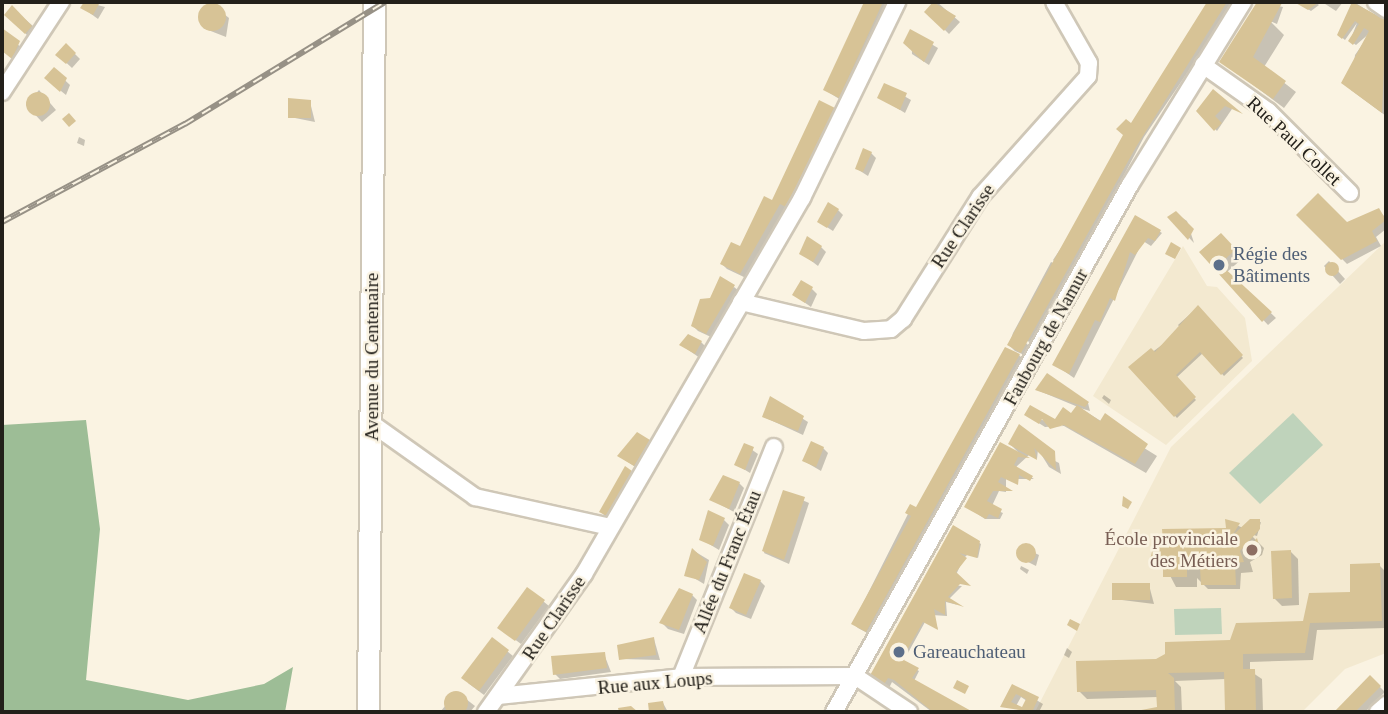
<!DOCTYPE html>
<html>
<head>
<meta charset="utf-8">
<style>
  body { margin:0 }
  #map { position:relative; width:1388px; height:714px; overflow:hidden; background:#faf3e2; font-family:"Times New Roman",serif }
  div>[style] { position:absolute }
  .built>* { inset:0; background:#f3e9d0 }
  .green>* { inset:0; background:#bfd3bb }
  .forest>* { inset:0; background:#9dbd96 }
  .shadow>* { inset:0; background:#0003 }
  .building>* { inset:0; background:#d7c396 }
  .round { border-radius:50% }
  .roads { filter:drop-shadow(2px 0 #cfc7b7) drop-shadow(-2px 0 #cfc7b7) drop-shadow(0 2px #cfc7b7) drop-shadow(0 -2px #cfc7b7) }
  .minor>* { height:16px; margin:-8px; padding:0 8px; transform-origin:8px; border-radius:8px; background:#fff }
  .major>* { height:21px; margin:-10.5px; padding:0 10.5px; transform-origin:10.5px; border-radius:10.5px; background:#fff }
  .rail>* { height:6px; margin-top:-3px; transform-origin:0; background:repeating-linear-gradient(90deg,#faf3e2 0 10px,#979186 0 20px); box-sizing:border-box; border-block:2px solid #979186 }
  .dots>* { width:19px; height:19px; translate:-50% -50%; box-sizing:border-box; border:4px solid #faf3e2; border-radius:50% }
  span { translate:-50% -50%; white-space:nowrap; text-align:center; line-height:1.15; -webkit-text-stroke:5px #faf3e2; paint-order:stroke }
  .street-label { font-size:19px; color:#23201a }
  .service-label { font-size:19px; color:#4e5e75 }
  .left { translate:0 -50%; text-align:left }
  .education-label { font-size:19px; color:#785e54 }
  .right { translate:-100% -50%; text-align:right }
  .frame { position:absolute; inset:0; border:4px solid #23201a; pointer-events:none }
</style>
</head>
<body>
<div id="map">
  <div class="built">
    <div style="clip-path:polygon(1386px 241px,1386px 653px,1345px 669px,1302px 712px,1035px 712px,1171px 447px)"></div>
    <div style="clip-path:polygon(1183px 246px,1207px 286px,1217px 287px,1245px 318px,1252px 361px,1166px 445px,1093px 396px)"></div>
  </div>
  <div class="green">
    <div style="clip-path:polygon(1293px 413px,1323px 445px,1260px 504px,1229px 473px)"></div>
    <div style="clip-path:polygon(1221px 608px,1222px 634px,1175px 635px,1174px 609px)"></div>
  </div>
  <div class="forest">
    <div style="clip-path:polygon(86px 420px,100px 529px,86px 680px,188px 700px,264px 684px,293px 667px,285px 712px,2px 712px,2px 425px)"></div>
  </div>
  <div class="shadow">
    <div style="clip-path:polygon(86px 2px,105px 7px,98px 19px,83px 8px)"></div>
    <div style="clip-path:polygon(209px 2px,229px 18px,226px 37px,203px 28px)"></div>
    <div style="clip-path:polygon(868px 2px,892px 2px,844px 102px,825px 90px)"></div>
    <div style="clip-path:polygon(937px 2px,960px 22px,949px 34px,927px 12px)"></div>
    <div style="clip-path:polygon(1209px 2px,1235px 2px,1144px 137px,1061px 295px,1030px 342px,1023px 340px,1031px 348px,1027px 356px,1015px 351px,1009px 345px,1013px 333px,1051px 262px,1058px 265px,1053px 260px,1138px 132px)"></div>
    <div style="clip-path:polygon(1259px 2px,1283px 7px,1277px 24px,1270px 21px,1284px 35px,1264px 67px,1296px 92px,1284px 108px,1221px 61px)"></div>
    <div style="clip-path:polygon(1315px 2px,1319px 5px,1311px 11px,1298px 3px)"></div>
    <div style="clip-path:polygon(1322px 2px,1343px 2px,1336px 11px)"></div>
    <div style="clip-path:polygon(1354px 2px,1386px 22px,1386px 116px,1351px 90px,1355px 55px,1371px 32px,1356px 45px,1350px 41px,1357px 23px,1345px 40px,1339px 35px)"></div>
    <div style="clip-path:polygon(12px 8px,33px 26px,27px 35px,22px 30px)"></div>
    <div style="clip-path:polygon(2px 31px,23px 49px,18px 63px,2px 50px)"></div>
    <div style="clip-path:polygon(911px 32px,938px 48px,929px 65px,912px 54px)"></div>
    <div style="clip-path:polygon(66px 45px,80px 59px,72px 68px,58px 55px)"></div>
    <div style="clip-path:polygon(54px 70px,70px 85px,66px 95px,51px 83px)"></div>
    <div style="clip-path:polygon(885px 85px,911px 100px,905px 113px,879px 97px)"></div>
    <div style="clip-path:polygon(39px 90px,56px 110px,42px 122px,26px 105px)"></div>
    <div style="clip-path:polygon(1213px 92px,1232px 109px,1217px 131px,1198px 111px)"></div>
    <div style="clip-path:polygon(310px 102px,315px 122px,290px 117px)"></div>
    <div style="clip-path:polygon(834px 109px,839px 114px,806px 185px,746px 278px,727px 269px,722px 264px,740px 249px)"></div>
    <div style="clip-path:polygon(79px 137px,85px 140px,84px 146px,77px 143px)"></div>
    <div style="clip-path:polygon(871px 153px,876px 158px,868px 176px,857px 169px)"></div>
    <div style="clip-path:polygon(838px 210px,843px 215px,833px 231px,819px 222px)"></div>
    <div style="clip-path:polygon(1378px 210px,1386px 218px,1386px 229px,1376px 237px,1381px 246px,1347px 264px,1299px 215px,1347px 224px)"></div>
    <div style="clip-path:polygon(1175px 213px,1187px 221px,1194px 243px,1170px 218px)"></div>
    <div style="clip-path:polygon(1136px 217px,1162px 233px,1151px 246px,1143px 241px,1074px 378px,1054px 364px)"></div>
    <div style="clip-path:polygon(1229px 243px,1243px 258px,1227px 272px,1276px 318px,1268px 325px,1215px 268px)"></div>
    <div style="clip-path:polygon(821px 247px,826px 252px,818px 266px,801px 253px)"></div>
    <div style="clip-path:polygon(1329px 261px,1345px 279px,1340px 284px,1324px 266px)"></div>
    <div style="clip-path:polygon(734px 287px,739px 291px,711px 337px,698px 331px,693px 326px,711px 299px)"></div>
    <div style="clip-path:polygon(812px 289px,817px 294px,811px 307px,794px 295px)"></div>
    <div style="clip-path:polygon(1198px 307px,1243px 358px,1224px 376px,1203px 353px,1176px 378px,1196px 400px,1177px 418px,1131px 368px,1182px 330px,1178px 325px)"></div>
    <div style="clip-path:polygon(701px 342px,706px 347px,700px 358px,681px 345px)"></div>
    <div style="clip-path:polygon(1019px 355px,1024px 360px,871px 635px,858px 628px,853px 623px,912px 506px,917px 509px)"></div>
    <div style="clip-path:polygon(1037px 390px,1088px 403px,1090px 411px,1080px 408px,1157px 456px,1146px 473px,1064px 426px,1045px 427px,1026px 415px,1062px 426px,1078px 407px)"></div>
    <div style="clip-path:polygon(1104px 395px,1111px 400px,1109px 404px,1102px 398px)"></div>
    <div style="clip-path:polygon(771px 399px,808px 422px,803px 435px,764px 417px)"></div>
    <div style="clip-path:polygon(1020px 427px,1039px 440px,1037px 459px,1029px 455px,1015px 468px,1034px 479px,1006px 479px,1006px 492px,999px 491px,991px 508px,1003px 513px,1000px 519px,985px 519px,966px 506px,1019px 453px,1010px 444px)"></div>
    <div style="clip-path:polygon(649px 442px,654px 447px,640px 470px,619px 456px)"></div>
    <div style="clip-path:polygon(745px 445px,758px 454px,750px 473px,737px 465px)"></div>
    <div style="clip-path:polygon(823px 448px,828px 453px,821px 471px,804px 461px)"></div>
    <div style="clip-path:polygon(1041px 454px,1059px 463px,1061px 474px,1049px 467px)"></div>
    <div style="clip-path:polygon(631px 472px,636px 477px,612px 519px,606px 517px,601px 512px)"></div>
    <div style="clip-path:polygon(739px 483px,744px 488px,734px 512px,714px 501px)"></div>
    <div style="clip-path:polygon(784px 492px,809px 503px,789px 564px,764px 553px)"></div>
    <div style="clip-path:polygon(724px 520px,729px 525px,719px 550px,701px 539px)"></div>
    <div style="clip-path:polygon(1228px 521px,1243px 528px,1261px 522px,1257px 536px,1250px 534px,1264px 548px,1262px 555px,1250px 562px,1253px 572px,1241px 573px,1240px 589px,1208px 589px,1197px 578px,1197px 587px,1176px 587px,1165px 566px,1152px 560px,1233px 538px)"></div>
    <div style="clip-path:polygon(954px 528px,981px 544px,978px 558px,969px 553px,964px 558px,951px 585px,962px 586px,948px 600px,958px 605px,946px 602px,947px 616px,932px 615px,938px 629px,925px 622px,903px 662px,919px 671px,914px 681px,970px 712px,932px 712px,892px 682px,888px 690px,875px 683px)"></div>
    <div style="clip-path:polygon(1022px 547px,1039px 555px,1036px 566px,1020px 558px)"></div>
    <div style="clip-path:polygon(694px 551px,709px 560px,704px 584px,689px 575px)"></div>
    <div style="clip-path:polygon(1290px 551px,1298px 559px,1299px 605px,1282px 606px,1274px 598px)"></div>
    <div style="clip-path:polygon(1379px 565px,1386px 572px,1386px 628px,1317px 630px,1313px 660px,1250px 662px,1250px 671px,1262px 679px,1263px 712px,1227px 712px,1226px 679px,1175px 681px,1181px 687px,1182px 712px,1132px 712px,1158px 709px,1158px 697px,1087px 699px,1079px 691px,1156px 661px,1304px 623px,1352px 593px)"></div>
    <div style="clip-path:polygon(1021px 566px,1029px 570px,1027px 574px,1020px 569px)"></div>
    <div style="clip-path:polygon(760px 581px,765px 586px,751px 619px,736px 613px,731px 608px)"></div>
    <div style="clip-path:polygon(1149px 585px,1154px 604px,1114px 599px)"></div>
    <div style="clip-path:polygon(528px 589px,549px 606px,521px 644px,505px 632px)"></div>
    <div style="clip-path:polygon(692px 595px,697px 600px,684px 634px,668px 629px,663px 624px)"></div>
    <div style="clip-path:polygon(492px 639px,513px 656px,484px 695px,468px 683px)"></div>
    <div style="clip-path:polygon(654px 639px,660px 660px,621px 659px)"></div>
    <div style="clip-path:polygon(1067px 648px,1072px 652px,1069px 658px,1064px 655px)"></div>
    <div style="clip-path:polygon(604px 654px,611px 672px,560px 679px,555px 674px)"></div>
    <div style="clip-path:polygon(1370px 677px,1385px 692px,1365px 712px,1336px 712px)"></div>
    <div style="clip-path:polygon(evenodd,1013px 686px,1043px 704px,1039px 712px,1002px 706px,1013px 686px,1021px 697px,1027px 701px,1023px 710px,1016px 706px,1021px 697px)"></div>
    <div style="clip-path:polygon(457px 692px,475px 706px,470px 712px,440px 712px)"></div>
    <div style="clip-path:polygon(663px 703px,668px 712px,651px 712px,650px 705px)"></div>
  </div>
  <div class="building">
    <div style="clip-path:polygon(84px 2px,100px 2px,93px 15px,80px 8px)"></div>
    <div style="clip-path:polygon(864px 2px,883px 2px,839px 98px,823px 90px)"></div>
    <div style="clip-path:polygon(933px 2px,956px 16px,944px 31px,924px 12px)"></div>
    <div style="clip-path:polygon(1207px 2px,1227px 2px,1136px 147px,1021px 353px,1007px 345px,1123px 135px,1116px 129px,1126px 119px,1131px 123px)"></div>
    <div style="clip-path:polygon(1257px 2px,1282px 3px,1253px 57px,1286px 81px,1273px 99px,1219px 62px)"></div>
    <div style="clip-path:polygon(1294px 2px,1319px 2px,1308px 10px)"></div>
    <div style="clip-path:polygon(1352px 2px,1386px 20px,1382px 113px,1341px 83px,1369px 31px,1364px 28px,1353px 45px,1348px 41px,1359px 24px,1355px 21px,1342px 39px,1337px 35px)"></div>
    <div class="round" style="left:198px;top:3px;width:28px;height:28px"></div>
    <div style="clip-path:polygon(12px 5px,32px 26px,25px 34px,4px 15px)"></div>
    <div style="clip-path:polygon(2px 28px,20px 41px,12px 59px,2px 51px)"></div>
    <div style="clip-path:polygon(910px 29px,934px 42px,924px 62px,903px 43px)"></div>
    <div style="clip-path:polygon(66px 43px,76px 53px,66px 64px,55px 55px)"></div>
    <div style="clip-path:polygon(54px 67px,67px 78px,60px 92px,44px 78px)"></div>
    <div style="clip-path:polygon(884px 83px,907px 93px,900px 110px,877px 98px)"></div>
    <div style="clip-path:polygon(1213px 89px,1243px 114px,1225px 106px,1215px 116px,1222px 123px,1214px 131px,1196px 111px)"></div>
    <div class="round" style="left:26px;top:92px;width:24px;height:24px"></div>
    <div style="clip-path:polygon(288px 98px,311px 100px,311px 118px,288px 118px)"></div>
    <div style="clip-path:polygon(819px 100px,835px 108px,786px 207px,780px 204px,740px 274px,720px 264px,731px 242px,740px 246px,764px 196px,772px 200px)"></div>
    <div style="clip-path:polygon(69px 113px,76px 121px,69px 127px,62px 119px)"></div>
    <div style="clip-path:polygon(863px 148px,872px 152px,863px 172px,855px 169px)"></div>
    <div style="clip-path:polygon(1318px 193px,1347px 222px,1379px 208px,1386px 220px,1372px 231px,1377px 241px,1341px 260px,1296px 215px)"></div>
    <div style="clip-path:polygon(828px 202px,839px 209px,827px 228px,817px 222px)"></div>
    <div style="clip-path:polygon(1176px 211px,1194px 229px,1188px 240px,1167px 217px)"></div>
    <div style="clip-path:polygon(1135px 215px,1161px 230px,1155px 241px,1148px 238px,1135px 255px,1130px 252px,1115px 301px,1110px 298px,1100px 322px,1095px 320px,1069px 374px,1052px 365px)"></div>
    <div style="clip-path:polygon(1221px 233px,1236px 249px,1220px 264px,1272px 312px,1262px 322px,1199px 252px)"></div>
    <div style="clip-path:polygon(807px 236px,822px 246px,813px 262px,799px 254px)"></div>
    <div style="clip-path:polygon(1171px 242px,1181px 248px,1175px 259px,1165px 254px)"></div>
    <div class="round" style="left:1325px;top:262px;width:14px;height:14px"></div>
    <div style="clip-path:polygon(720px 276px,735px 285px,706px 334px,691px 326px,700px 299px,710px 298px)"></div>
    <div style="clip-path:polygon(801px 280px,813px 287px,805px 303px,792px 295px)"></div>
    <div style="clip-path:polygon(1198px 305px,1243px 355px,1221px 375px,1200px 352px,1176px 375px,1196px 397px,1174px 417px,1128px 367px,1151px 348px,1155px 352px)"></div>
    <div style="clip-path:polygon(688px 334px,702px 341px,695px 354px,679px 345px)"></div>
    <div style="clip-path:polygon(1005px 347px,1020px 354px,866px 632px,851px 624px,911px 516px,905px 513px,910px 504px,916px 507px)"></div>
    <div style="clip-path:polygon(1047px 373px,1089px 402px,1085px 407px,1035px 390px)"></div>
    <div style="clip-path:polygon(770px 396px,804px 416px,798px 431px,762px 417px)"></div>
    <div style="clip-path:polygon(1030px 405px,1055px 419px,1063px 407px,1071px 413px,1077px 405px,1100px 421px,1105px 413px,1148px 444px,1135px 464px,1064px 425px,1050px 429px,1042px 419px,1039px 424px,1024px 415px)"></div>
    <div style="clip-path:polygon(1019px 424px,1055px 451px,1056px 470px,1034px 448px,1037px 460px,1008px 444px)"></div>
    <div style="clip-path:polygon(637px 432px,650px 440px,634px 466px,617px 456px)"></div>
    <div style="clip-path:polygon(811px 441px,824px 447px,816px 467px,802px 461px)"></div>
    <div style="clip-path:polygon(1000px 442px,1030px 458px,1018px 457px,1014px 465px,1033px 476px,1030px 481px,1019px 475px,1018px 485px,1001px 477px,998px 482px,1013px 491px,993px 491px,987px 501px,1002px 509px,998px 518px,989px 514px,986px 519px,964px 507px)"></div>
    <div style="clip-path:polygon(744px 443px,754px 447px,745px 470px,734px 465px)"></div>
    <div style="clip-path:polygon(625px 466px,632px 471px,607px 516px,599px 512px)"></div>
    <div style="clip-path:polygon(723px 475px,740px 482px,729px 509px,709px 500px)"></div>
    <div style="clip-path:polygon(783px 490px,805px 497px,784px 560px,762px 551px)"></div>
    <div style="clip-path:polygon(1123px 496px,1132px 502px,1128px 509px,1122px 506px)"></div>
    <div style="clip-path:polygon(708px 510px,725px 518px,713px 546px,699px 540px)"></div>
    <div style="clip-path:polygon(1225px 519px,1240px 523px,1232px 536px,1250px 519px,1260px 519px,1260px 529px,1240px 551px,1244px 562px,1235px 563px,1236px 585px,1201px 585px,1200px 568px,1187px 568px,1187px 577px,1163px 577px,1163px 560px,1150px 560px,1154px 543px,1163px 542px,1162px 529px,1226px 528px)"></div>
    <div style="clip-path:polygon(953px 525px,980px 541px,977px 558px,959px 553px,967px 558px,956px 572px,971px 586px,960px 584px,948px 597px,964px 607px,945px 601px,945px 615px,934px 609px,938px 630px,923px 622px,902px 659px,919px 668px,912px 678px,973px 712px,933px 712px,894px 680px,888px 678px,883px 686px,868px 679px)"></div>
    <div style="clip-path:polygon(1257px 538px,1261px 553px,1250px 554px,1246px 550px)"></div>
    <div class="round" style="left:1016px;top:543px;width:20px;height:20px"></div>
    <div style="clip-path:polygon(692px 548px,707px 562px,699px 580px,684px 576px)"></div>
    <div style="clip-path:polygon(1291px 550px,1292px 598px,1273px 599px,1271px 551px)"></div>
    <div style="clip-path:polygon(1380px 563px,1382px 621px,1310px 623px,1305px 653px,1243px 654px,1243px 669px,1255px 669px,1256px 712px,1225px 712px,1224px 672px,1168px 673px,1174px 678px,1175px 712px,1131px 712px,1157px 707px,1156px 690px,1077px 692px,1076px 661px,1156px 659px,1165px 654px,1165px 642px,1230px 640px,1236px 623px,1303px 621px,1309px 593px,1350px 592px,1350px 564px)"></div>
    <div style="clip-path:polygon(744px 573px,761px 580px,746px 615px,729px 608px)"></div>
    <div style="clip-path:polygon(1112px 583px,1150px 583px,1150px 600px,1112px 600px)"></div>
    <div style="clip-path:polygon(527px 587px,545px 600px,515px 641px,497px 628px)"></div>
    <div style="clip-path:polygon(679px 588px,693px 594px,679px 630px,659px 623px)"></div>
    <div style="clip-path:polygon(1070px 619px,1080px 624px,1077px 631px,1067px 625px)"></div>
    <div style="clip-path:polygon(492px 637px,509px 650px,479px 691px,461px 678px)"></div>
    <div style="clip-path:polygon(654px 637px,656px 655px,619px 660px,617px 645px)"></div>
    <div style="clip-path:polygon(605px 652px,607px 668px,553px 675px,551px 656px)"></div>
    <div style="clip-path:polygon(1370px 675px,1381px 686px,1355px 712px,1334px 712px)"></div>
    <div style="clip-path:polygon(957px 680px,969px 686px,965px 694px,953px 688px)"></div>
    <div style="clip-path:polygon(evenodd,1012px 684px,1039px 697px,1032px 712px,1000px 707px,1012px 684px,1016px 694px,1026px 699px,1022px 707px,1011px 702px,1016px 694px)"></div>
    <div class="round" style="left:444px;top:691px;width:24px;height:24px"></div>
    <div style="clip-path:polygon(663px 701px,665px 712px,649px 712px,648px 703px)"></div>
    <div style="clip-path:polygon(631px 706px,638px 712px,619px 712px,618px 708px)"></div>
  </div>
  <div class="roads">
    <div class="minor">
      <div style="left:1376px;top:2px;width:12px;rotate:35deg"></div>
      <div style="left:1203px;top:65px;width:80px;rotate:35.3deg"></div>
      <div style="left:1268px;top:111px;width:116px;rotate:45deg"></div>
      <div style="left:2px;top:92px;width:108px;rotate:-56.8deg"></div>
      <div style="left:741px;top:302px;width:126px;rotate:13.3deg"></div>
      <div style="left:864px;top:331px;width:27px;rotate:-4deg"></div>
      <div style="left:891px;top:329px;width:16px;rotate:-40deg"></div>
      <div style="left:903px;top:319px;width:144px;rotate:-57.7deg"></div>
      <div style="left:980px;top:197px;width:162px;rotate:-48.2deg"></div>
      <div style="left:1088px;top:76px;width:13px;rotate:-86deg"></div>
      <div style="left:1089px;top:63px;width:70px;rotate:-119.8deg"></div>
      <div style="left:371px;top:423px;width:128px;rotate:35.4deg"></div>
      <div style="left:475px;top:497px;width:138px;rotate:12.5deg"></div>
      <div style="left:855px;top:676px;width:65px;rotate:33.7deg"></div>
      <div style="left:681px;top:677px;width:248px;rotate:-68deg"></div>
      <div style="left:498px;top:696px;width:184px;rotate:-5.9deg"></div>
      <div style="left:681px;top:677px;width:174px;rotate:-0.3deg"></div>
      <div style="left:486px;top:712px;width:169px;rotate:-54.6deg"></div>
      <div style="left:584px;top:574px;width:435px;rotate:-59.9deg"></div>
      <div style="left:802px;top:198px;width:218px;rotate:-64.1deg"></div>
      <div style="left:834px;top:712px;width:604px;rotate:-60.68deg"></div>
      <div style="left:1130px;top:185px;width:215px;rotate:-58.3deg"></div>
      <div style="left:1378px;top:712px;width:11px;rotate:-41deg"></div>
    </div>
    <div class="major">
      <div style="left:368px;top:712px;width:710px;rotate:-89.52deg"></div>
    </div>
  </div>
  <div class="rail">
    <div style="left:2px;top:222px;width:208px;rotate:-28.2deg"></div>
    <div style="left:185px;top:124px;width:234px;rotate:-31.4deg"></div>
  </div>
  <div class="dots">
    <div style="left:1219px;top:265px;background:#5c6f8a"></div>
    <div style="left:1252px;top:550px;background:#8d6e63"></div>
    <div style="left:899px;top:652px;background:#5c6f8a"></div>
  </div>
  <div class="street-label">
    <span style="left:1294px;top:141px;rotate:43deg">Rue Paul Collet</span>
    <span style="left:963px;top:226px;rotate:-56deg">Rue Clarisse</span>
    <span style="left:1046px;top:337px;rotate:-61deg">Faubourg de Namur</span>
    <span style="left:372px;top:357px;rotate:-90deg">Avenue du Centenaire</span>
    <span style="left:727px;top:562px;rotate:-68deg">Allée du Franc Étau</span>
    <span style="left:554px;top:618px;rotate:-56deg">Rue Clarisse</span>
    <span style="left:655px;top:683px;rotate:-5deg">Rue aux Loups</span>
  </div>
  <div class="service-label">
    <span class="left" style="left:1233px;top:265px">Régie des<br>Bâtiments</span>
    <span class="left" style="left:913px;top:652px">Gareauchateau</span>
  </div>
  <div class="education-label">
    <span class="right" style="left:1238px;top:550px">École provinciale<br>des Métiers</span>
  </div>
  <div class="frame"></div>
</div>
</body>
</html>
